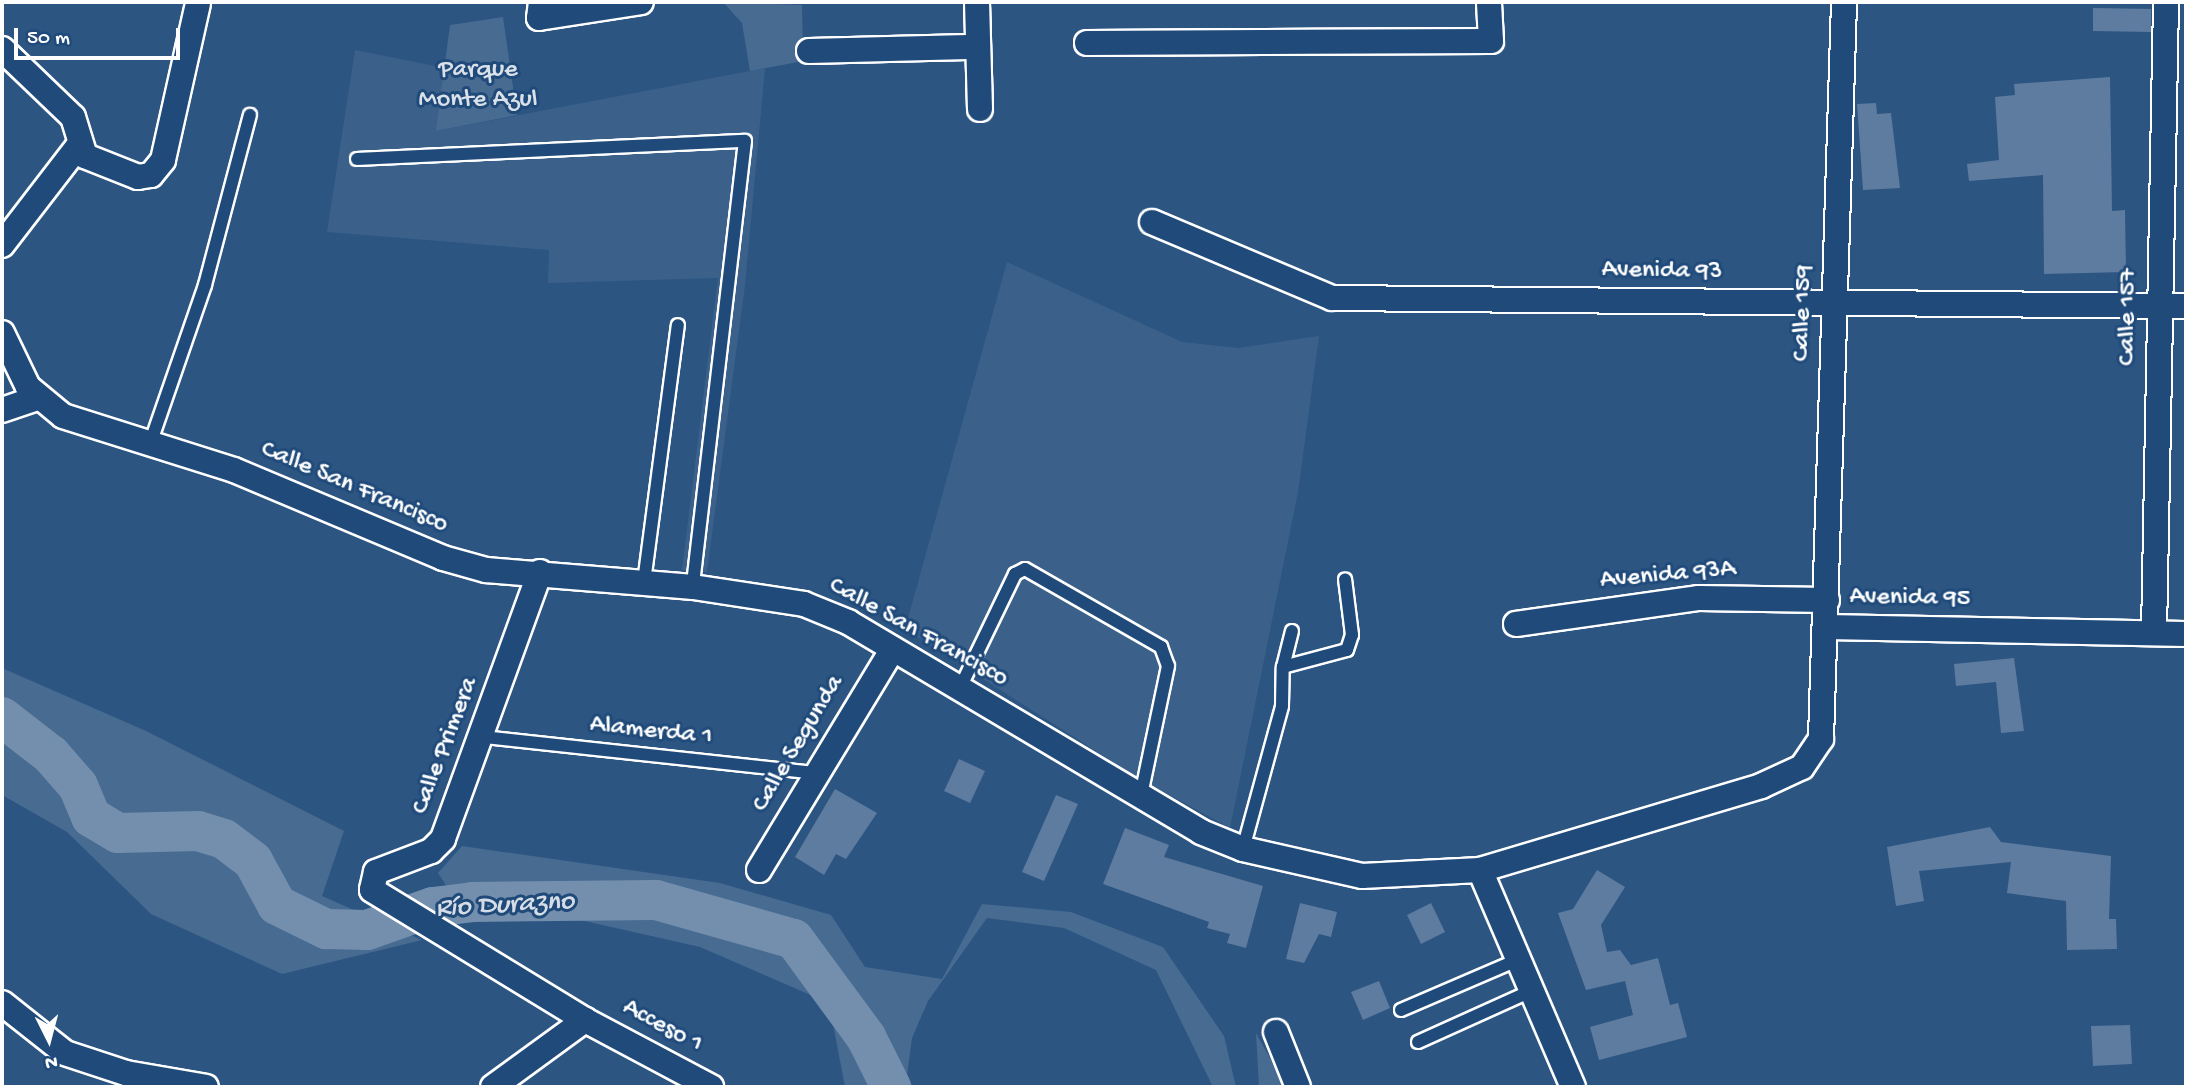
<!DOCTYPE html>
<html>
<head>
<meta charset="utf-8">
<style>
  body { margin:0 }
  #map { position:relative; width:2188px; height:1089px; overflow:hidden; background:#2c5582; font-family:"Gochi Hand",sans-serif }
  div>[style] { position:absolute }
  .built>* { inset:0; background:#3b618b }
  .green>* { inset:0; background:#486b92 }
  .river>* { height:40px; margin:-20px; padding:0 20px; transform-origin:20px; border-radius:20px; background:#748fad }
  .building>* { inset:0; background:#5e7c9f }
  .roads { filter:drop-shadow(2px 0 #fff) drop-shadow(-2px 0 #fff) drop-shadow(0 2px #fff) drop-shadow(0 -2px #fff) }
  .lane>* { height:12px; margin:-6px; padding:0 6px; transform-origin:6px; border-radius:6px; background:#1f4a7a }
  .street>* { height:24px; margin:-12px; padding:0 12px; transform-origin:12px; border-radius:12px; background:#1f4a7a }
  span { translate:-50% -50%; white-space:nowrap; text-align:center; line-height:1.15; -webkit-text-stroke:6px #1f4a7a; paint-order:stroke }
  .park-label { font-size:26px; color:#dae1e9 }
  .street-label { font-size:26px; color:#fff }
  .water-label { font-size:28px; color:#d5dde6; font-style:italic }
  .frame { position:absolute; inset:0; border:4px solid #fff; pointer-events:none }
  .north { position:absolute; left:14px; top:1005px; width:70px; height:70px; -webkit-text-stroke:5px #1f4a7a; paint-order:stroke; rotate:174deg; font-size:19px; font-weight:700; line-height:28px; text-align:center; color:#fff }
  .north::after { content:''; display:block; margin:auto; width:24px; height:32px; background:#fff; clip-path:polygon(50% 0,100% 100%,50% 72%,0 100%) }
  .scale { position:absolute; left:14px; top:28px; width:166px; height:32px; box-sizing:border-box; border:4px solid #fff; border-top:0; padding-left:9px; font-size:21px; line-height:24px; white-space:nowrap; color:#fff; -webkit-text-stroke:5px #1f4a7a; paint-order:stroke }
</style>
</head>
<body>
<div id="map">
  <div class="built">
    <div style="clip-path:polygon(355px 50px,445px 68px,437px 131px,765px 68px,745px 285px,707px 572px,682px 570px,718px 278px,548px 283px,549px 250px,327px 232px)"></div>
    <div style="clip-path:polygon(1007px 262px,1182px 342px,1239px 348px,1319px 336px,1298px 492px,1230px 828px,1135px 776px,905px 629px)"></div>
  </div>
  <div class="green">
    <div style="clip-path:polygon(723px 2px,802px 5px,803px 61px,750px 71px,742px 23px)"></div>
    <div style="clip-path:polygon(503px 17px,517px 115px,436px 131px,450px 25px)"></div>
    <div style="clip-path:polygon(2px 668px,146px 731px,344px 831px,322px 896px,422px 940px,282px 974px,151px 914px,67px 832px,2px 795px)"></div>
    <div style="clip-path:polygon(462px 846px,720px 883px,831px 915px,865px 967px,942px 979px,982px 904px,1071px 912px,1163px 947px,1224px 1036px,1236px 1087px,1213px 1087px,1156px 970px,1064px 928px,987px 918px,928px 1001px,912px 1038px,907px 1075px,913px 1087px,845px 1087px,829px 1003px,700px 947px,567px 917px,467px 917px,438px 873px)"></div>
    <div style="clip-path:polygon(1256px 1033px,1286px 1087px,1259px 1087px)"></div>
  </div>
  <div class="river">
    <div style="left:2px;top:717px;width:62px;rotate:37.8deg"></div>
    <div style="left:51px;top:755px;width:41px;rotate:48.9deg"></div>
    <div style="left:78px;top:786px;width:34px;rotate:67deg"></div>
    <div style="left:91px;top:817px;width:31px;rotate:31deg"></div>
    <div style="left:118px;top:833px;width:80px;rotate:-1.4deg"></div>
    <div style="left:198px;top:831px;width:27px;rotate:17deg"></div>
    <div style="left:224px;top:839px;width:36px;rotate:37deg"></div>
    <div style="left:253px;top:861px;width:50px;rotate:61.4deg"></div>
    <div style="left:277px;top:905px;width:55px;rotate:26.1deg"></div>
    <div style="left:326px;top:929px;width:41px;rotate:1.4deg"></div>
    <div style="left:367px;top:930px;width:70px;rotate:-19.2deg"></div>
    <div style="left:433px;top:907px;width:39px;rotate:-7deg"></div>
    <div style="left:472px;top:902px;width:184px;rotate:-0.6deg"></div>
    <div style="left:656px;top:900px;width:143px;rotate:15.8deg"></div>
    <div style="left:794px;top:939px;width:122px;rotate:53.7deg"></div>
    <div style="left:866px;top:1037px;width:56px;rotate:63.4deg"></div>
  </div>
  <div class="building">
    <div style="clip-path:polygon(2093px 8px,2151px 9px,2151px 32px,2093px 31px)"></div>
    <div style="clip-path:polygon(2110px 77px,2112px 211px,2125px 210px,2126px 272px,2044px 274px,2043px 175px,1969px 181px,1967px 164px,1999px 160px,1995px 97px,2015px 95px,2014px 84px)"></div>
    <div style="clip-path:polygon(1876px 103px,1877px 114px,1891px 113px,1900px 188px,1863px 190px,1857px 104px)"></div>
    <div style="clip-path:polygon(2014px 658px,2024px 731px,2001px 733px,1996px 682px,1956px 686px,1954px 664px)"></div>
    <div style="clip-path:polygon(959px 759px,985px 771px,970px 803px,944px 791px)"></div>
    <div style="clip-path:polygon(835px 789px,877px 813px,846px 859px,836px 854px,824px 875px,795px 857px)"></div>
    <div style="clip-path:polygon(1056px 795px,1078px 804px,1044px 881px,1022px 872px)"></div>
    <div style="clip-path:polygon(1990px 827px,2001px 842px,2111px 856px,2109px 919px,2116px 919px,2117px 949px,2067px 950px,2066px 901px,2007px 893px,2011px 862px,1919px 871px,1924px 901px,1896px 906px,1887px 847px)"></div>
    <div style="clip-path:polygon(1125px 828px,1169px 845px,1164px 857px,1263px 886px,1246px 948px,1227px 943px,1230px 934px,1207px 928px,1209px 922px,1103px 884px)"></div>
    <div style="clip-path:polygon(1597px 870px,1625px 887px,1601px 925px,1607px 952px,1620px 950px,1631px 965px,1658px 958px,1670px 1005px,1678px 1003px,1687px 1037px,1599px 1060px,1590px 1027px,1633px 1015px,1625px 981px,1586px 990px,1558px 913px,1573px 909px)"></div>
    <div style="clip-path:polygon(1300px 903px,1337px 912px,1331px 937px,1319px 934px,1304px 963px,1286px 959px)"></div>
    <div style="clip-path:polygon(1431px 903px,1445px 932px,1421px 944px,1407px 915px)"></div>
    <div style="clip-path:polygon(1379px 981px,1390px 1008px,1363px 1020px,1351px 992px)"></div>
    <div style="clip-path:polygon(2130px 1025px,2132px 1064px,2093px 1066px,2091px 1026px)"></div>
  </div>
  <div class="roads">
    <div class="lane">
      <div style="left:357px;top:159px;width:388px;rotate:-2.7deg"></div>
      <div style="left:745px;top:141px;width:449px;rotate:96.7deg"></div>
      <div style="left:150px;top:444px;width:168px;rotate:-70.9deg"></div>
      <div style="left:205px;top:285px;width:176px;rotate:-75.2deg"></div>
      <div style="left:644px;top:582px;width:259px;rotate:-82.5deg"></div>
      <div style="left:1283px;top:667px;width:37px;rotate:-76deg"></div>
      <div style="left:960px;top:688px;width:127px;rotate:-64.2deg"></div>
      <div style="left:1015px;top:574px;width:11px;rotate:-27deg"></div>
      <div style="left:1025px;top:569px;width:157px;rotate:29.8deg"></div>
      <div style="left:1161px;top:647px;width:20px;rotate:70deg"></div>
      <div style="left:1168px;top:666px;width:132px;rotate:101.8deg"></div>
      <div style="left:484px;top:737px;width:331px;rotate:6.2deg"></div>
      <div style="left:1243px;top:849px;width:148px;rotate:-74.7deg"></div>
      <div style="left:1282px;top:706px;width:39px;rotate:-89deg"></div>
      <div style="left:1283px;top:667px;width:66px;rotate:-14.9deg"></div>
      <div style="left:1347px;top:650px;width:16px;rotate:-72deg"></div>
      <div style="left:1352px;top:635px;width:56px;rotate:-97.1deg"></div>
      <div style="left:1401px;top:1010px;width:126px;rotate:-23.3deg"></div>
      <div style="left:1418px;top:1042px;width:124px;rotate:-24.3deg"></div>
    </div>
    <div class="street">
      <div style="left:541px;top:2px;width:16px;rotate:97deg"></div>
      <div style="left:539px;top:18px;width:103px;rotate:-8.9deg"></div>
      <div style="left:977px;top:2px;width:107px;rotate:88.4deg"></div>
      <div style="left:1087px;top:43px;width:404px;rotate:-0.3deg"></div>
      <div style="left:1491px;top:41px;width:39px;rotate:-93deg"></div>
      <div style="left:2px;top:49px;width:98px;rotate:43.8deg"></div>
      <div style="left:73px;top:117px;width:41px;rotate:72.9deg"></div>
      <div style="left:85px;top:156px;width:57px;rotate:21.6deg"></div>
      <div style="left:138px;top:177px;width:13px;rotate:-9deg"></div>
      <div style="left:151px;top:175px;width:19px;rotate:-51deg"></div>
      <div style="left:163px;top:160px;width:160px;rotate:-77.4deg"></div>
      <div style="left:809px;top:51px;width:169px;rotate:-1.4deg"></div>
      <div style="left:1152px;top:222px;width:195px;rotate:22.9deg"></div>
      <div style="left:1332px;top:298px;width:854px;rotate:0.54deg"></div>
      <div style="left:2px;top:245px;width:126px;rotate:-52.4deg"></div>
      <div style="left:2px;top:333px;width:60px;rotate:64.3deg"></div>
      <div style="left:28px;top:387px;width:45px;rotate:39.6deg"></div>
      <div style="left:63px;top:416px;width:179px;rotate:17.5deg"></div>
      <div style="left:234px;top:470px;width:227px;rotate:22.8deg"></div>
      <div style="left:443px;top:558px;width:45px;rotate:15.6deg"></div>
      <div style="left:486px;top:570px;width:208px;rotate:4.7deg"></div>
      <div style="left:693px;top:587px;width:112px;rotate:8.7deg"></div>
      <div style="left:804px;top:604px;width:48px;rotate:22.2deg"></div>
      <div style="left:848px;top:622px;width:411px;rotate:30.7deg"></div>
      <div style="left:1201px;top:832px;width:45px;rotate:22deg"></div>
      <div style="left:1243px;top:849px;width:122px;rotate:12.8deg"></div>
      <div style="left:1362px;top:876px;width:118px;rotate:-2.9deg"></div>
      <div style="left:1480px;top:870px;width:236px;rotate:66.8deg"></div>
      <div style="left:2px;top:410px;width:36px;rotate:-19deg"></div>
      <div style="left:540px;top:572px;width:284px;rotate:110deg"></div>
      <div style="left:443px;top:839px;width:17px;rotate:135deg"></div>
      <div style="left:431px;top:851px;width:59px;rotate:159.1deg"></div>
      <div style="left:376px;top:872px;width:18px;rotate:103deg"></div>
      <div style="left:372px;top:890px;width:250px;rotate:31.4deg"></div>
      <div style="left:585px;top:1020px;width:143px;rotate:28deg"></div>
      <div style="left:1516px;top:624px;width:185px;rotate:-8.1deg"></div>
      <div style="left:1699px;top:598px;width:128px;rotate:0.9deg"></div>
      <div style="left:1826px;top:627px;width:360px;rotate:1.1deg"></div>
      <div style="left:2154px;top:633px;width:631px;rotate:-88.91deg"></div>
      <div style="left:759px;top:870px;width:258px;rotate:-58.8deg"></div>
      <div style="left:1480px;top:870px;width:293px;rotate:-16.6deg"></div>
      <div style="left:1761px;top:786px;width:45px;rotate:-24.9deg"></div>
      <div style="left:1802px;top:767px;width:34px;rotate:-56deg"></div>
      <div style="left:1821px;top:739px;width:737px;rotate:-88.21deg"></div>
      <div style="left:2px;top:1003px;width:80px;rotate:38.4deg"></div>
      <div style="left:65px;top:1053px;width:64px;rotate:18.2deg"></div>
      <div style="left:126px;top:1073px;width:81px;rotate:9.9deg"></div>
      <div style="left:1276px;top:1032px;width:59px;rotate:68.2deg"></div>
      <div style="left:493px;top:1087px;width:114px;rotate:-36.1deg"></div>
    </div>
  </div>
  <div class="park-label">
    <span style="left:478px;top:86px">Parque<br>Monte Azul</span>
  </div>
  <div class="street-label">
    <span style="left:1662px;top:272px;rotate:1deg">Avenida 93</span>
    <span style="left:1804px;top:313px;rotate:-88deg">Calle 159</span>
    <span style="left:2129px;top:317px;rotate:-89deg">Calle 157</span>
    <span style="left:354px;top:488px;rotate:23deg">Calle San Francisco</span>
    <span style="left:1668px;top:576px;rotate:-5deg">Avenida 93A</span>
    <span style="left:1910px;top:599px;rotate:1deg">Avenida 95</span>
    <span style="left:918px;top:633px;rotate:29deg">Calle San Francisco</span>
    <span style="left:651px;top:732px;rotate:6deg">Alamerda 1</span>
    <span style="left:799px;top:744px;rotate:-59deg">Calle Segunda</span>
    <span style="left:446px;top:746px;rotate:-69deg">Calle Primera</span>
    <span style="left:662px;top:1027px;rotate:28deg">Acceso 1</span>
  </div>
  <div class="water-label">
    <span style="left:505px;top:906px;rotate:-3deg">Río Durazno</span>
  </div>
  <div class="frame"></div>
  <div class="north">N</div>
  <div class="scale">50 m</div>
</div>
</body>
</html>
